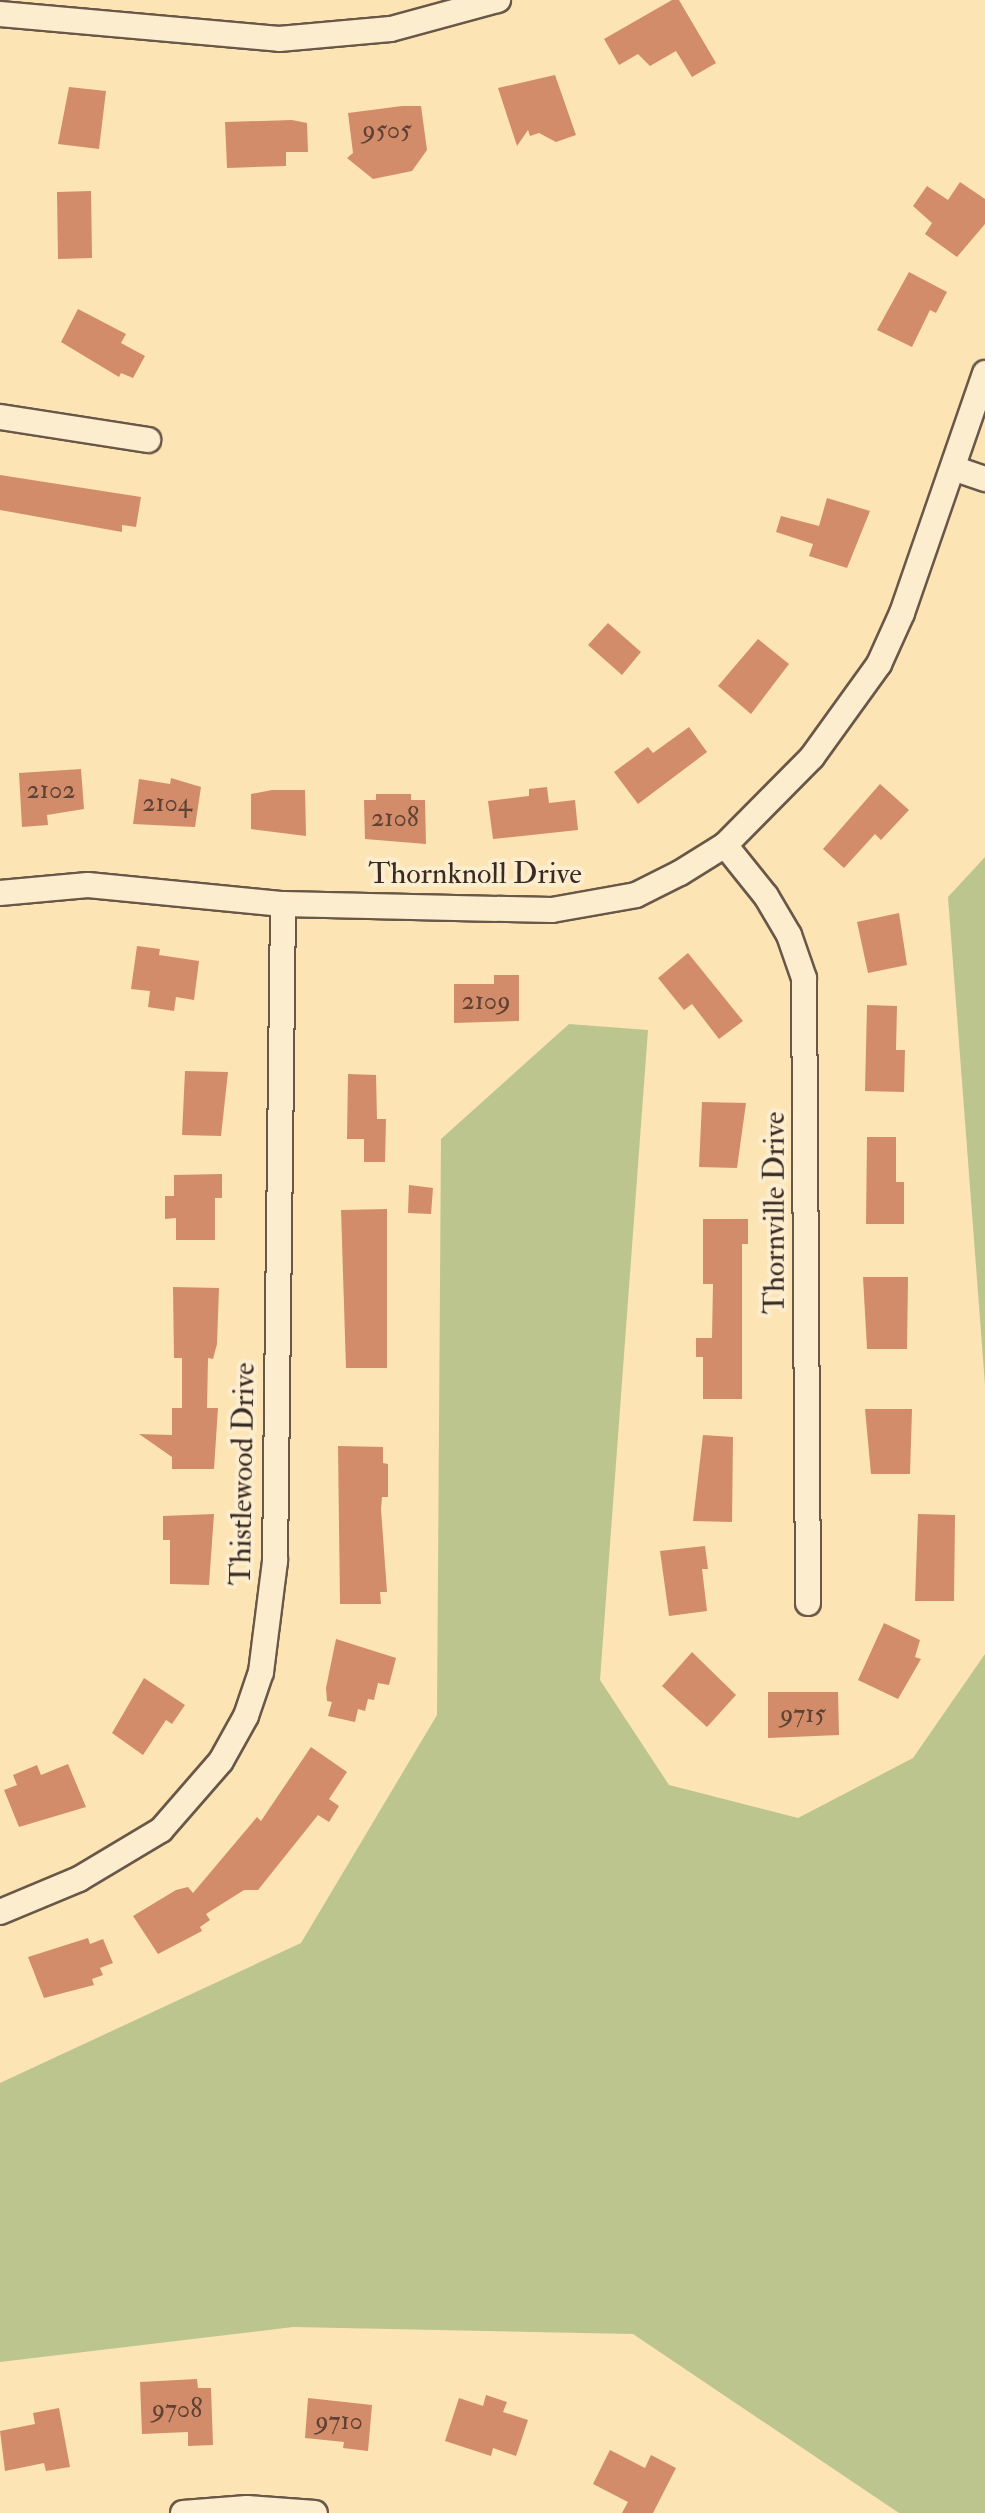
<!DOCTYPE html>
<html>
<head>
<meta charset="utf-8">
<style>
  body { margin:0 }
  #map { position:relative; width:985px; height:2513px; overflow:hidden; background:#fce4b5; font-family:"IM FELL Double Pica",serif }
  div>[style] { position:absolute }
  .green>* { inset:0; background:#bdc58f }
  .building>* { inset:0; background:#d28c69 }
  .roads { filter:drop-shadow(2px 0 #695848) drop-shadow(-2px 0 #695848) drop-shadow(0 2px #695848) drop-shadow(0 -2px #695848) }
  .minor>* { height:24px; margin:-12px; padding:0 12px; transform-origin:12px; border-radius:12px; background:#fdedcf }
  span { translate:-50% -50%; white-space:nowrap; text-align:center; line-height:1.15; -webkit-text-stroke:8px #fdedcf; paint-order:stroke }
  .number-label { font-size:26px; color:#5e4235 }
  .number-label span { -webkit-text-stroke-width:0 }
  .street-label { font-size:30px; color:#382a24 }
</style>
</head>
<body>
<div id="map">
  <div class="green">
    <div style="clip-path:polygon(985px 857px,985px 1385px,948px 897px)"></div>
    <div style="clip-path:polygon(569px 1024px,648px 1030px,600px 1680px,669px 1785px,798px 1818px,913px 1758px,985px 1654px,985px 2513px,899px 2513px,633px 2334px,293px 2327px,0 2362px,0 2083px,301px 1943px,437px 1715px,441px 1139px)"></div>
  </div>
  <div class="building">
    <div style="clip-path:polygon(672px 0,679px 0,716px 63px,692px 77px,676px 51px,650px 66px,638px 54px,619px 65px,604px 39px)"></div>
    <div style="clip-path:polygon(555px 75px,576px 135px,556px 142px,539px 133px,530px 136px,528px 130px,517px 146px,498px 88px)"></div>
    <div style="clip-path:polygon(69px 87px,106px 91px,99px 149px,58px 144px)"></div>
    <div style="clip-path:polygon(402px 106px,421px 106px,427px 150px,412px 171px,373px 179px,347px 158px,353px 153px,348px 113px)"></div>
    <div style="clip-path:polygon(292px 120px,307px 123px,308px 152px,286px 152px,286px 166px,227px 168px,225px 122px)"></div>
    <div style="clip-path:polygon(960px 182px,985px 199px,985px 224px,957px 257px,925px 234px,932px 223px,913px 206px,927px 186px,948px 200px)"></div>
    <div style="clip-path:polygon(91px 191px,92px 258px,58px 259px,57px 192px)"></div>
    <div style="clip-path:polygon(909px 272px,947px 292px,936px 313px,930px 310px,912px 347px,877px 330px)"></div>
    <div style="clip-path:polygon(78px 309px,126px 334px,121px 343px,145px 356px,133px 378px,121px 373px,119px 377px,61px 342px)"></div>
    <div style="clip-path:polygon(0 475px,141px 497px,136px 527px,122px 525px,122px 532px,0 510px)"></div>
    <div style="clip-path:polygon(827px 498px,870px 511px,847px 568px,809px 556px,813px 544px,776px 532px,781px 516px,819px 526px)"></div>
    <div style="clip-path:polygon(608px 623px,641px 652px,622px 675px,588px 645px)"></div>
    <div style="clip-path:polygon(758px 639px,789px 664px,751px 714px,718px 686px)"></div>
    <div style="clip-path:polygon(689px 727px,707px 752px,638px 804px,614px 772px,648px 747px,653px 753px)"></div>
    <div style="clip-path:polygon(81px 769px,84px 809px,47px 815px,48px 825px,22px 827px,19px 773px)"></div>
    <div style="clip-path:polygon(171px 778px,201px 787px,195px 827px,133px 824px,139px 779px,170px 784px)"></div>
    <div style="clip-path:polygon(880px 784px,909px 810px,881px 840px,875px 834px,844px 868px,823px 849px)"></div>
    <div style="clip-path:polygon(547px 787px,549px 803px,575px 800px,578px 830px,493px 839px,488px 801px,529px 796px,529px 789px)"></div>
    <div style="clip-path:polygon(272px 790px,305px 790px,306px 836px,251px 829px,251px 794px)"></div>
    <div style="clip-path:polygon(376px 794px,411px 794px,411px 800px,425px 800px,426px 844px,365px 839px,364px 800px,376px 800px)"></div>
    <div style="clip-path:polygon(899px 913px,907px 965px,868px 973px,857px 922px)"></div>
    <div style="clip-path:polygon(137px 946px,160px 949px,159px 955px,199px 961px,194px 1000px,176px 997px,174px 1011px,148px 1007px,150px 991px,131px 989px)"></div>
    <div style="clip-path:polygon(688px 953px,743px 1021px,719px 1039px,692px 1004px,684px 1010px,658px 978px)"></div>
    <div style="clip-path:polygon(494px 975px,519px 975px,519px 1021px,454px 1023px,454px 984px,494px 984px)"></div>
    <div style="clip-path:polygon(867px 1005px,897px 1006px,896px 1050px,905px 1050px,904px 1092px,865px 1091px)"></div>
    <div style="clip-path:polygon(185px 1071px,228px 1072px,221px 1136px,182px 1135px)"></div>
    <div style="clip-path:polygon(348px 1074px,376px 1075px,377px 1119px,386px 1119px,385px 1162px,364px 1162px,364px 1139px,347px 1139px)"></div>
    <div style="clip-path:polygon(702px 1102px,746px 1103px,737px 1168px,699px 1167px)"></div>
    <div style="clip-path:polygon(867px 1137px,896px 1137px,896px 1182px,904px 1182px,904px 1224px,866px 1224px)"></div>
    <div style="clip-path:polygon(222px 1174px,222px 1198px,215px 1198px,215px 1240px,176px 1240px,176px 1218px,165px 1219px,165px 1196px,174px 1196px,174px 1175px)"></div>
    <div style="clip-path:polygon(409px 1185px,433px 1188px,431px 1214px,408px 1213px)"></div>
    <div style="clip-path:polygon(387px 1209px,387px 1368px,346px 1368px,341px 1210px)"></div>
    <div style="clip-path:polygon(703px 1219px,748px 1219px,748px 1244px,742px 1244px,742px 1399px,703px 1399px,703px 1357px,696px 1357px,696px 1338px,712px 1338px,713px 1284px,703px 1284px)"></div>
    <div style="clip-path:polygon(863px 1277px,908px 1277px,907px 1349px,867px 1349px)"></div>
    <div style="clip-path:polygon(173px 1287px,219px 1288px,217px 1344px,213px 1359px,208px 1358px,207px 1408px,218px 1408px,214px 1469px,172px 1469px,172px 1457px,139px 1434px,172px 1435px,172px 1408px,182px 1408px,182px 1358px,174px 1358px)"></div>
    <div style="clip-path:polygon(865px 1409px,912px 1409px,910px 1474px,871px 1474px)"></div>
    <div style="clip-path:polygon(703px 1435px,733px 1437px,732px 1522px,693px 1521px)"></div>
    <div style="clip-path:polygon(338px 1446px,383px 1447px,383px 1463px,388px 1464px,388px 1497px,382px 1497px,381px 1509px,387px 1592px,380px 1592px,381px 1604px,340px 1604px)"></div>
    <div style="clip-path:polygon(214px 1514px,209px 1585px,170px 1584px,170px 1540px,163px 1540px,163px 1516px)"></div>
    <div style="clip-path:polygon(918px 1514px,955px 1515px,954px 1601px,915px 1601px)"></div>
    <div style="clip-path:polygon(705px 1546px,708px 1569px,702px 1569px,707px 1611px,669px 1616px,660px 1551px)"></div>
    <div style="clip-path:polygon(884px 1623px,920px 1640px,915px 1657px,921px 1659px,898px 1699px,858px 1680px)"></div>
    <div style="clip-path:polygon(336px 1639px,396px 1658px,389px 1685px,378px 1683px,374px 1700px,368px 1699px,365px 1711px,358px 1709px,355px 1722px,328px 1716px,332px 1702px,327px 1701px,326px 1688px)"></div>
    <div style="clip-path:polygon(692px 1652px,736px 1695px,707px 1727px,662px 1686px)"></div>
    <div style="clip-path:polygon(144px 1678px,185px 1705px,172px 1724px,166px 1720px,143px 1755px,112px 1733px)"></div>
    <div style="clip-path:polygon(768px 1692px,838px 1692px,839px 1735px,768px 1738px)"></div>
    <div style="clip-path:polygon(311px 1747px,347px 1772px,329px 1799px,339px 1806px,329px 1822px,318px 1815px,258px 1890px,244px 1890px,206px 1914px,210px 1920px,200px 1927px,202px 1931px,158px 1954px,133px 1916px,176px 1890px,188px 1887px,193px 1893px,257px 1817px,261px 1821px)"></div>
    <div style="clip-path:polygon(68px 1764px,86px 1807px,19px 1827px,4px 1790px,17px 1785px,13px 1775px,37px 1765px,41px 1775px)"></div>
    <div style="clip-path:polygon(88px 1938px,90px 1944px,103px 1939px,113px 1963px,100px 1968px,103px 1975px,92px 1979px,94px 1985px,44px 1998px,28px 1957px)"></div>
    <div style="clip-path:polygon(197px 2379px,198px 2388px,211px 2388px,213px 2445px,188px 2446px,188px 2432px,142px 2434px,140px 2382px)"></div>
    <div style="clip-path:polygon(486px 2395px,507px 2402px,503px 2412px,528px 2420px,516px 2456px,493px 2448px,491px 2456px,445px 2441px,459px 2398px,483px 2406px)"></div>
    <div style="clip-path:polygon(308px 2398px,372px 2405px,368px 2451px,343px 2448px,344px 2442px,305px 2438px)"></div>
    <div style="clip-path:polygon(59px 2408px,70px 2467px,46px 2471px,44px 2463px,5px 2471px,0 2431px,35px 2424px,33px 2413px)"></div>
    <div style="clip-path:polygon(610px 2450px,645px 2468px,651px 2455px,676px 2468px,653px 2513px,622px 2513px,628px 2502px,593px 2484px)"></div>
  </div>
  <div class="roads">
    <div class="minor">
      <div style="left:0;top:14px;width:280px;rotate:5.1deg"></div>
      <div style="left:279px;top:39px;width:112px;rotate:-5.1deg"></div>
      <div style="left:391px;top:29px;width:111px;rotate:-15.2deg"></div>
      <div style="left:0;top:417px;width:150px;rotate:8.8deg"></div>
      <div style="left:953px;top:468px;width:34px;rotate:19deg"></div>
      <div style="left:725px;top:845px;width:65px;rotate:51.2deg"></div>
      <div style="left:766px;top:896px;width:45px;rotate:59.5deg"></div>
      <div style="left:789px;top:935px;width:46px;rotate:70.8deg"></div>
      <div style="left:804px;top:978px;width:625px;rotate:89.63deg"></div>
      <div style="left:0;top:893px;width:88px;rotate:-5.2deg"></div>
      <div style="left:88px;top:885px;width:196px;rotate:5.6deg"></div>
      <div style="left:283px;top:904px;width:269px;rotate:1.3deg"></div>
      <div style="left:552px;top:910px;width:85px;rotate:-10.1deg"></div>
      <div style="left:636px;top:895px;width:49px;rotate:-26.6deg"></div>
      <div style="left:680px;top:873px;width:53px;rotate:-31.9deg"></div>
      <div style="left:725px;top:845px;width:124px;rotate:-45.3deg"></div>
      <div style="left:812px;top:757px;width:115px;rotate:-54.2deg"></div>
      <div style="left:879px;top:664px;width:56px;rotate:-65.7deg"></div>
      <div style="left:902px;top:613px;width:254px;rotate:-70.9deg"></div>
      <div style="left:0;top:1912px;width:86px;rotate:-22.7deg"></div>
      <div style="left:79px;top:1879px;width:96px;rotate:-30.9deg"></div>
      <div style="left:161px;top:1830px;width:91px;rotate:-49deg"></div>
      <div style="left:221px;top:1761px;width:51px;rotate:-60.9deg"></div>
      <div style="left:246px;top:1716px;width:46px;rotate:-71.2deg"></div>
      <div style="left:261px;top:1672px;width:112px;rotate:-82.8deg"></div>
      <div style="left:275px;top:1561px;width:657px;rotate:-89.3deg"></div>
      <div style="left:183px;top:2513px;width:64px;rotate:-4.5deg"></div>
      <div style="left:247px;top:2508px;width:68px;rotate:4.2deg"></div>
    </div>
  </div>
  <div class="number-label">
    <span style="left:387px;top:131px">9505</span>
    <span style="left:51px;top:791px">2102</span>
    <span style="left:167px;top:804px">2104</span>
    <span style="left:395px;top:819px">2108</span>
    <span style="left:486px;top:1002px">2109</span>
    <span style="left:803px;top:1715px">9715</span>
    <span style="left:177px;top:2410px">9708</span>
    <span style="left:339px;top:2422px">9710</span>
  </div>
  <div class="street-label">
    <span style="left:475px;top:874px">Thornknoll Drive</span>
    <span style="left:775px;top:1213px;rotate:-90deg">Thornville Drive</span>
    <span style="left:243px;top:1474px;rotate:-89deg">Thistlewood Drive</span>
  </div>
</div>
</body>
</html>
